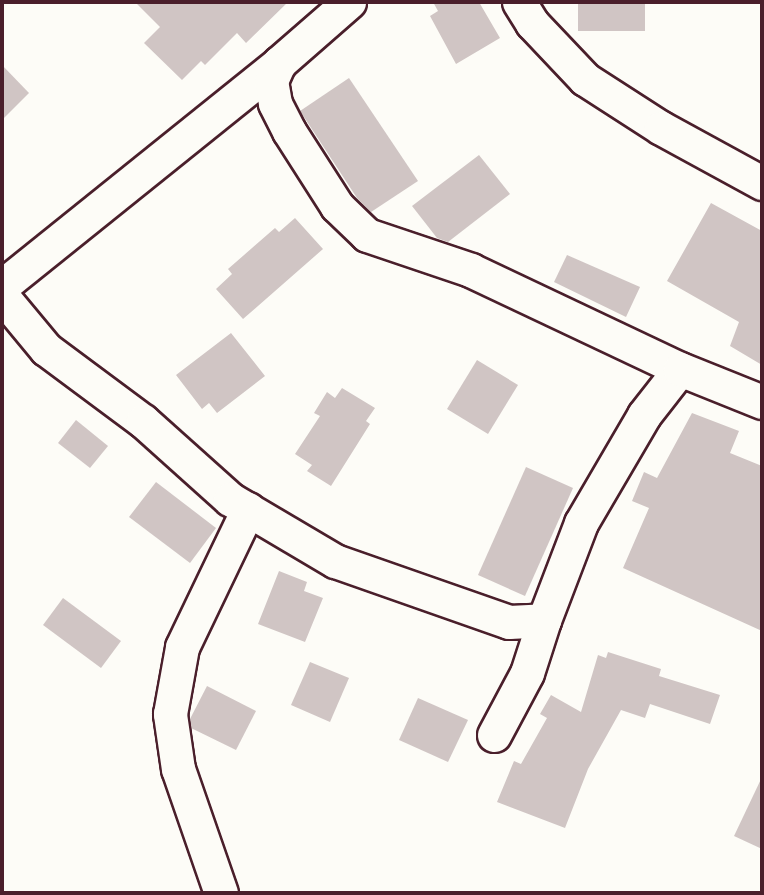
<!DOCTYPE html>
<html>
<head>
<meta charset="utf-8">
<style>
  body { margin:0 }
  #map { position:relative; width:764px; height:895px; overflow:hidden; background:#fdfcf7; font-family:"Shantell Sans",sans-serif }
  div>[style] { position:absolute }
  .building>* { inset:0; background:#d0c5c4 }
  .roads { filter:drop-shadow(2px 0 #4a1f2b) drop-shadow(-2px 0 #4a1f2b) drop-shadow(0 2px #4a1f2b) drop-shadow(0 -2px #4a1f2b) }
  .street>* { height:33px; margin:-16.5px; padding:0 16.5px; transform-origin:16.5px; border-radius:16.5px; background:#fdfcf7 }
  span { translate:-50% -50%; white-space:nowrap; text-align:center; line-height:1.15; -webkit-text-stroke:5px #fdfcf7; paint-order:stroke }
  .frame { position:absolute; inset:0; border:4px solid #4a1f2b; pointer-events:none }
</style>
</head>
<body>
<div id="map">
  <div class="building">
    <div style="clip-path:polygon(135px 2px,288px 2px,246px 43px,237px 33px,205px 65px,201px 61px,182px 80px,144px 43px,160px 27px)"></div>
    <div style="clip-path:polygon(433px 2px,479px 2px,500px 38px,456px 64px,430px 16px,438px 11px)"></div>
    <div style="clip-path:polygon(578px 2px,645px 2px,645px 31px,578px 31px)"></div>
    <div style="clip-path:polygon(2px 65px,29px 93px,2px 120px)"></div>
    <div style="clip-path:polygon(349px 78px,418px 181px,371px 212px,357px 198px,300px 111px)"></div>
    <div style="clip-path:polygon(479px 155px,510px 194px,448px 242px,437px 238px,412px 206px)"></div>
    <div style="clip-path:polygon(711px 203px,762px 231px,762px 365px,730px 346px,739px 322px,667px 281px)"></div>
    <div style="clip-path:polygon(295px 218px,323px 249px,243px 319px,216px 289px,232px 274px,228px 269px,275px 228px,279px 232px)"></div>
    <div style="clip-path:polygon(567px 255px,640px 287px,626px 317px,554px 282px)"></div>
    <div style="clip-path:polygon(231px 333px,265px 376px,217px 413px,209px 403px,202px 409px,176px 375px)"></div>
    <div style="clip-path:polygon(477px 360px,518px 385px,488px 434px,447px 409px)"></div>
    <div style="clip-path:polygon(342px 388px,375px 408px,366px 421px,370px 424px,331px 486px,307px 471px,312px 465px,295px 454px,320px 416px,314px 413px,327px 392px,335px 398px)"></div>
    <div style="clip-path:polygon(692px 413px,739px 431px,730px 453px,762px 466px,762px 631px,623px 568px,649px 508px,632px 501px,644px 472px,657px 478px)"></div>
    <div style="clip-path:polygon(76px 420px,108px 446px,90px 468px,58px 443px)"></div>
    <div style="clip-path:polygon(526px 467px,573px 488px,525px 596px,478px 575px)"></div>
    <div style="clip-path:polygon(156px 482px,216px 528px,190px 563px,129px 517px)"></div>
    <div style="clip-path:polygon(279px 571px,307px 582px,304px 591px,323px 598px,305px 642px,258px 624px)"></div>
    <div style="clip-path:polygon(63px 598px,121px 641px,101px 668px,43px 625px)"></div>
    <div style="clip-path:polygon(608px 652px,661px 669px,659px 676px,720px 695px,710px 724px,650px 704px,645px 718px,621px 710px,588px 769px,565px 828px,497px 802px,514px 761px,521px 764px,547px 718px,540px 714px,551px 695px,581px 712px,598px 655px,606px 658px)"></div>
    <div style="clip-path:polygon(310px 662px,349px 678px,330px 722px,291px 705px)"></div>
    <div style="clip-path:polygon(207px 686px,256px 711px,236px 750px,191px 728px,190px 719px)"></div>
    <div style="clip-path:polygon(418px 698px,468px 720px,448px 762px,399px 740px)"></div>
    <div style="clip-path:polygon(762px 777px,762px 849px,734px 836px)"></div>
  </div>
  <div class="roads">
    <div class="street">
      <div style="left:519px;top:2px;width:25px;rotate:58deg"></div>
      <div style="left:532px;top:23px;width:77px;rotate:46.6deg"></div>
      <div style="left:585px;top:79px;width:90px;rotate:32.8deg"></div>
      <div style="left:661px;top:128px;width:115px;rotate:28.6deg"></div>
      <div style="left:2px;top:286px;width:356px;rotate:-38.8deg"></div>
      <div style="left:2px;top:296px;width:69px;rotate:50.3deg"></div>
      <div style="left:46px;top:349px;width:121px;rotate:36.6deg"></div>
      <div style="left:143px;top:421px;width:117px;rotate:41.9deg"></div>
      <div style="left:230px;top:499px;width:122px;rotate:30.6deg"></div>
      <div style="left:335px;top:561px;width:184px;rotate:19.3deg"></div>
      <div style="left:509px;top:622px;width:35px;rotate:-3deg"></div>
      <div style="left:544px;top:620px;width:104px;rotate:-69.1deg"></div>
      <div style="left:581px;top:523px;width:125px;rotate:-59.7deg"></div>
      <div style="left:644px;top:415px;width:58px;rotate:-52deg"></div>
      <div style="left:680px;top:369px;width:231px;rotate:-154.7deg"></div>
      <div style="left:471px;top:270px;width:110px;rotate:-161.4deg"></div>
      <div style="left:367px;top:235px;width:42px;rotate:-136deg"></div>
      <div style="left:337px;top:206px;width:89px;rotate:-122.6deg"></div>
      <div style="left:289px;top:131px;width:31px;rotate:-117deg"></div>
      <div style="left:275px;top:103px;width:22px;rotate:-100deg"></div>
      <div style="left:271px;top:81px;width:20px;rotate:-66deg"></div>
      <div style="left:279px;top:63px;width:93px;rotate:-41.1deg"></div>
      <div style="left:680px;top:369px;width:88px;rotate:21.9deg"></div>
      <div style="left:494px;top:735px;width:70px;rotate:-62deg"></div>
      <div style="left:527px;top:673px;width:56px;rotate:-72.2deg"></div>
      <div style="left:221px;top:893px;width:131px;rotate:-109.1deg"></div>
      <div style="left:178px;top:769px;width:56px;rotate:-98.3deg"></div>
      <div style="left:170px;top:714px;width:68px;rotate:-79.8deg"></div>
      <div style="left:182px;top:647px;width:153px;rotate:-64.4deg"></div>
    </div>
  </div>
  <div class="frame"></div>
</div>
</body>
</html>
